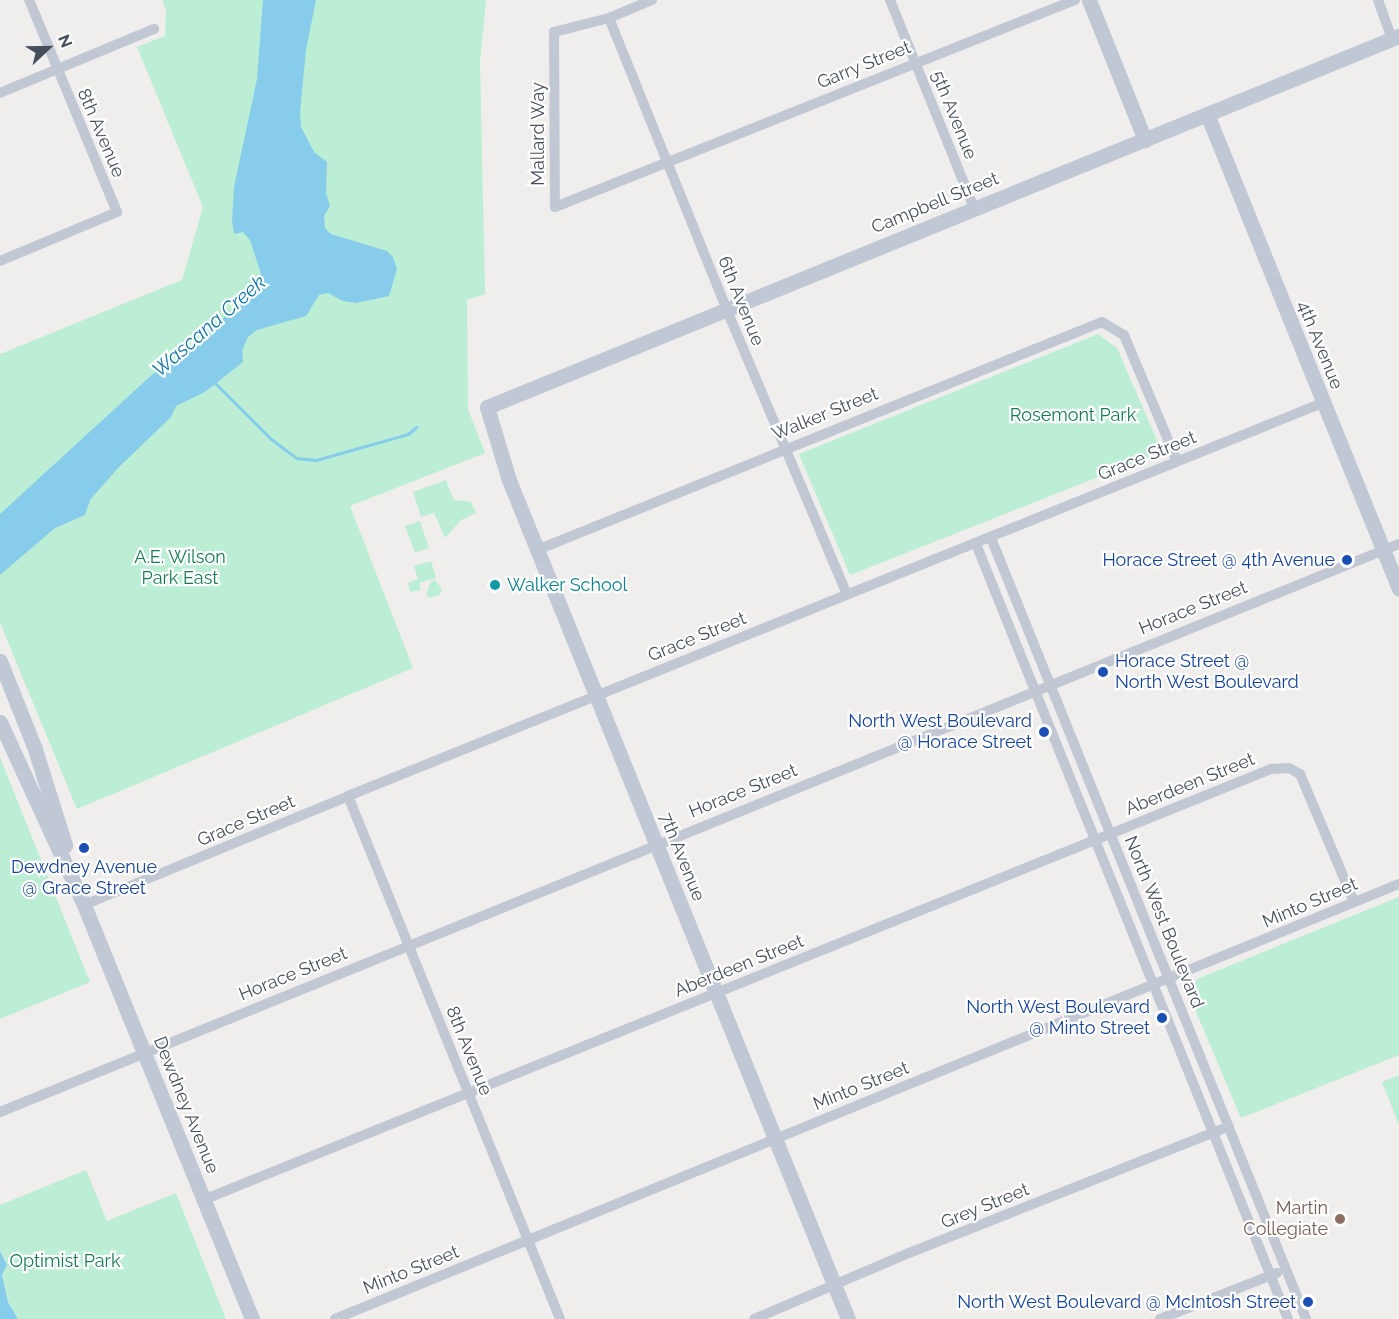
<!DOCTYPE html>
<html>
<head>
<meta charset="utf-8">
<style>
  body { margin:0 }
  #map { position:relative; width:1399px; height:1319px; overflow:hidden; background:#f0eded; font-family:Raleway,sans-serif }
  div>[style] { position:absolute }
  .green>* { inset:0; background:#bbeed4 }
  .water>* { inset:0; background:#88cceb }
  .stream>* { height:3px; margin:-1.5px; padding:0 1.5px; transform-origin:1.5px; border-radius:1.5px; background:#88cceb }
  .street>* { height:10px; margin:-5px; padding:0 5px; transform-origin:5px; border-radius:5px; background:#c1c8d3 }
  .secondary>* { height:15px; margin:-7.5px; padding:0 7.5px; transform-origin:7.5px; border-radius:7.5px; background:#c0c8d6 }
  .dots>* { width:16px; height:16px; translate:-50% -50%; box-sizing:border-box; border:3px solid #fff; border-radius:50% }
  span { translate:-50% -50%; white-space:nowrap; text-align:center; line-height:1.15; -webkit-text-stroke:4.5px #fff; paint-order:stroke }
  .street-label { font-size:18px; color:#464f5b }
  .park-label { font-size:18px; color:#177b53 }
  .transit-label { font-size:18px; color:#164399 }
  .right { translate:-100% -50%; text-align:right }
  .left { translate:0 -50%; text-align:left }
  .culture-label { font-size:18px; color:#0d838f }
  .education-label { font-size:18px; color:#785e54 }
  .water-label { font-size:20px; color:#0d76a6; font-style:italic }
  .north { position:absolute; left:18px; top:18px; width:60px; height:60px; -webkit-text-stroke:4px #fff; paint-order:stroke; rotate:68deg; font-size:16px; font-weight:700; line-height:24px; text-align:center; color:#464f5b }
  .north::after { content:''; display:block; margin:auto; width:21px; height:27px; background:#464f5b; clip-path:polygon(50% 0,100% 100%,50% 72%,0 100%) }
</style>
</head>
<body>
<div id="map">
  <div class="green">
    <div style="clip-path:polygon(162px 0,486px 0,480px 62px,485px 294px,467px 300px,468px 409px,485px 453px,350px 506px,413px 668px,77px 809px,0 623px,0 354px,182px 280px,203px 207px,137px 47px,165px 36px,166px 10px)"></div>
    <div style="clip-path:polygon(1098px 334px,1117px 348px,1162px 452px,850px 575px,799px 454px)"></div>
    <div style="clip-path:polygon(446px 480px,454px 500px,471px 502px,476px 513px,461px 520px,445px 538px,434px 513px,421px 517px,413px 492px)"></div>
    <div style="clip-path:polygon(420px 521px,429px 548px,415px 553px,405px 526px)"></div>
    <div style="clip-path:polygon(431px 561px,436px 578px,419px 583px,421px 590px,410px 592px,408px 583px,418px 579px,414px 566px)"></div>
    <div style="clip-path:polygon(435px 580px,442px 589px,440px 594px,431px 598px,426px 596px,431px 581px)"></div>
    <div style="clip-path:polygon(0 757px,90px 982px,0 1019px)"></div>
    <div style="clip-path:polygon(1399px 897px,1399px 1055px,1241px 1118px,1189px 995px,1197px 979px)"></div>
    <div style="clip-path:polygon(1399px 1075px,1399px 1125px,1382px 1082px)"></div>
    <div style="clip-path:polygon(86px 1170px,107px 1221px,176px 1193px,226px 1319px,18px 1319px,8px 1302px,2px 1275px,7px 1265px,0 1251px,0 1205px)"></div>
  </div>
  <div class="water">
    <div style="clip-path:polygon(263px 0,316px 0,306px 50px,300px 113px,301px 127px,314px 152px,327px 162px,326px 193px,330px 206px,324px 216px,325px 228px,331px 234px,387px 251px,393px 257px,397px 269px,389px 296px,356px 303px,343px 301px,328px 293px,319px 295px,306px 316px,257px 330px,248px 337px,242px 351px,243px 362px,205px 392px,176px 406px,171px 417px,118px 468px,90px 500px,85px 515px,55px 528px,0 575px,0 514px,155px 372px,179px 357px,189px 347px,201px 346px,207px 334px,252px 290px,261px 274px,250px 240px,243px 232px,234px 234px,232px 221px,234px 187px,257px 79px)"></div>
    <div style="clip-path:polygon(0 1251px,7px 1265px,2px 1275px,8px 1302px,18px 1319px,0 1319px)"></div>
  </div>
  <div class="stream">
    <div style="left:214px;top:382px;width:81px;rotate:45deg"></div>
    <div style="left:271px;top:439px;width:31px;rotate:37deg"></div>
    <div style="left:296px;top:458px;width:20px;rotate:6deg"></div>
    <div style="left:316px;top:460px;width:96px;rotate:-15.8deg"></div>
    <div style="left:408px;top:434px;width:11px;rotate:-41deg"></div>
  </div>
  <div class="street">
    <div style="left:652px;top:0;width:47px;rotate:157.3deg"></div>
    <div style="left:609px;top:18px;width:57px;rotate:165.7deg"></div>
    <div style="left:554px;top:32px;width:175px;rotate:89.7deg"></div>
    <div style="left:555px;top:207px;width:560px;rotate:-21.71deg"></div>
    <div style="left:890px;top:0;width:224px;rotate:68deg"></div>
    <div style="left:1378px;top:0;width:41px;rotate:70.3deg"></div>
    <div style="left:609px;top:18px;width:313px;rotate:68deg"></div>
    <div style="left:726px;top:308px;width:311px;rotate:67.1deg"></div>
    <div style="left:0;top:93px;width:167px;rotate:-22.6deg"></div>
    <div style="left:0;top:261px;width:127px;rotate:-22.7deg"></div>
    <div style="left:117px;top:212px;width:230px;rotate:-112.5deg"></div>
    <div style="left:991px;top:538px;width:842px;rotate:68.03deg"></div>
    <div style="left:976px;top:544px;width:835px;rotate:68.07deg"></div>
    <div style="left:537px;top:550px;width:609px;rotate:-21.98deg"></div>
    <div style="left:1102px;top:322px;width:26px;rotate:31deg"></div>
    <div style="left:1124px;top:335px;width:137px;rotate:67.2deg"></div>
    <div style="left:348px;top:796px;width:564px;rotate:67.93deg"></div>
    <div style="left:84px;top:905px;width:286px;rotate:-22.4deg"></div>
    <div style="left:348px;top:796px;width:1050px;rotate:-21.97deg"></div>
    <div style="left:0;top:1112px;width:1510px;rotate:-22.1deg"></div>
    <div style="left:203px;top:1200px;width:1152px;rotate:-21.98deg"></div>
    <div style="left:1271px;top:769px;width:18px;rotate:-3deg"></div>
    <div style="left:1289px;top:768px;width:13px;rotate:29deg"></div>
    <div style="left:1300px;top:774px;width:139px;rotate:67.1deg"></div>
    <div style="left:335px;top:1319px;width:1149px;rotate:-22.24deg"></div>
    <div style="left:754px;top:1319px;width:168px;rotate:-23.1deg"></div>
    <div style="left:909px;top:1253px;width:344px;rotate:-21.6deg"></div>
    <div style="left:1160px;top:1319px;width:126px;rotate:-21.5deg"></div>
  </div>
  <div class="secondary">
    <div style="left:1089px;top:0;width:151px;rotate:68.2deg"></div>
    <div style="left:1207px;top:114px;width:512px;rotate:67.99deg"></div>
    <div style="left:0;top:661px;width:95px;rotate:68.3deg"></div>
    <div style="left:35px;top:749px;width:101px;rotate:72.6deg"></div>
    <div style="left:0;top:722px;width:201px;rotate:65.3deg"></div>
    <div style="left:84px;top:905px;width:447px;rotate:67.9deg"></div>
    <div style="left:848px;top:1319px;width:905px;rotate:-112deg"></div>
    <div style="left:509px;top:480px;width:76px;rotate:-106.8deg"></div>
    <div style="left:487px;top:407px;width:985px;rotate:-22.14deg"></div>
  </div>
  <div class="dots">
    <div style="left:1347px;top:560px;background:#1a4fb4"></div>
    <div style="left:495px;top:585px;background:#0f9aa8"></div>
    <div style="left:1103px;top:672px;background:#1a4fb4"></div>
    <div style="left:1044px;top:732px;background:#1a4fb4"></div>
    <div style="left:84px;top:848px;background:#1a4fb4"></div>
    <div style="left:1162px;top:1018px;background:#1a4fb4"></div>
    <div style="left:1340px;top:1219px;background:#8d6e63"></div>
    <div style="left:1308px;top:1302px;background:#1a4fb4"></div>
  </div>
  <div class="street-label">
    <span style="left:864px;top:65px;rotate:-22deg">Garry Street</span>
    <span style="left:954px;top:115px;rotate:68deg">5th Avenue</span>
    <span style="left:101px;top:133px;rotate:67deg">8th Avenue</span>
    <span style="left:538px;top:134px;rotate:-90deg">Mallard Way</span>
    <span style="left:935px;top:203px;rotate:-22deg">Campbell Street</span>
    <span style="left:741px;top:301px;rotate:68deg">6th Avenue</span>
    <span style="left:1320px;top:345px;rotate:68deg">4th Avenue</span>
    <span style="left:825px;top:414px;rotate:-22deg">Walker Street</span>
    <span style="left:1147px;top:456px;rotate:-22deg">Grace Street</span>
    <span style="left:1193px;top:608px;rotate:-22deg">Horace Street</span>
    <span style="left:697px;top:637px;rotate:-22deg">Grace Street</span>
    <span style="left:1190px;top:784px;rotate:-22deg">Aberdeen Street</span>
    <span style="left:743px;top:791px;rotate:-22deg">Horace Street</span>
    <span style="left:246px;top:821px;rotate:-23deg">Grace Street</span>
    <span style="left:682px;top:857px;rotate:68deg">7th Avenue</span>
    <span style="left:1310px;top:903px;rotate:-23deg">Minto Street</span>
    <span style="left:1164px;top:922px;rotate:68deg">North West Boulevard</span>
    <span style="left:739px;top:966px;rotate:-22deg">Aberdeen Street</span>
    <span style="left:293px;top:974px;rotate:-22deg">Horace Street</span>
    <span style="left:469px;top:1051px;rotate:68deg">8th Avenue</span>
    <span style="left:861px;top:1086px;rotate:-22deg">Minto Street</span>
    <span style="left:186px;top:1105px;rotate:68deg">Dewdney Avenue</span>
    <span style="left:985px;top:1206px;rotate:-22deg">Grey Street</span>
    <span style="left:411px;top:1270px;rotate:-22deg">Minto Street</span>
  </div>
  <div class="park-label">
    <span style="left:1073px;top:415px">Rosemont Park</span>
    <span style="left:180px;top:568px">A.E. Wilson<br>Park East</span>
    <span style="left:65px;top:1261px">Optimist Park</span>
  </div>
  <div class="transit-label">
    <span class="right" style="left:1335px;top:560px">Horace Street @ 4th Avenue</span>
    <span class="left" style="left:1115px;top:672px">Horace Street @<br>North West Boulevard</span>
    <span class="right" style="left:1032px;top:732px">North West Boulevard<br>@ Horace Street</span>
    <span style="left:84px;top:878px">Dewdney Avenue<br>@ Grace Street</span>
    <span class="right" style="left:1150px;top:1018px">North West Boulevard<br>@ Minto Street</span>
    <span class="right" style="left:1296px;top:1302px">North West Boulevard @ McIntosh Street</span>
  </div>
  <div class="culture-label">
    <span class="left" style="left:507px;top:585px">Walker School</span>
  </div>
  <div class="education-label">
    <span class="right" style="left:1328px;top:1219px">Martin<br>Collegiate</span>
  </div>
  <div class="water-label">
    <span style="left:209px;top:326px;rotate:-41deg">Wascana Creek</span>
  </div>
  <div class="north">N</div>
</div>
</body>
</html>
